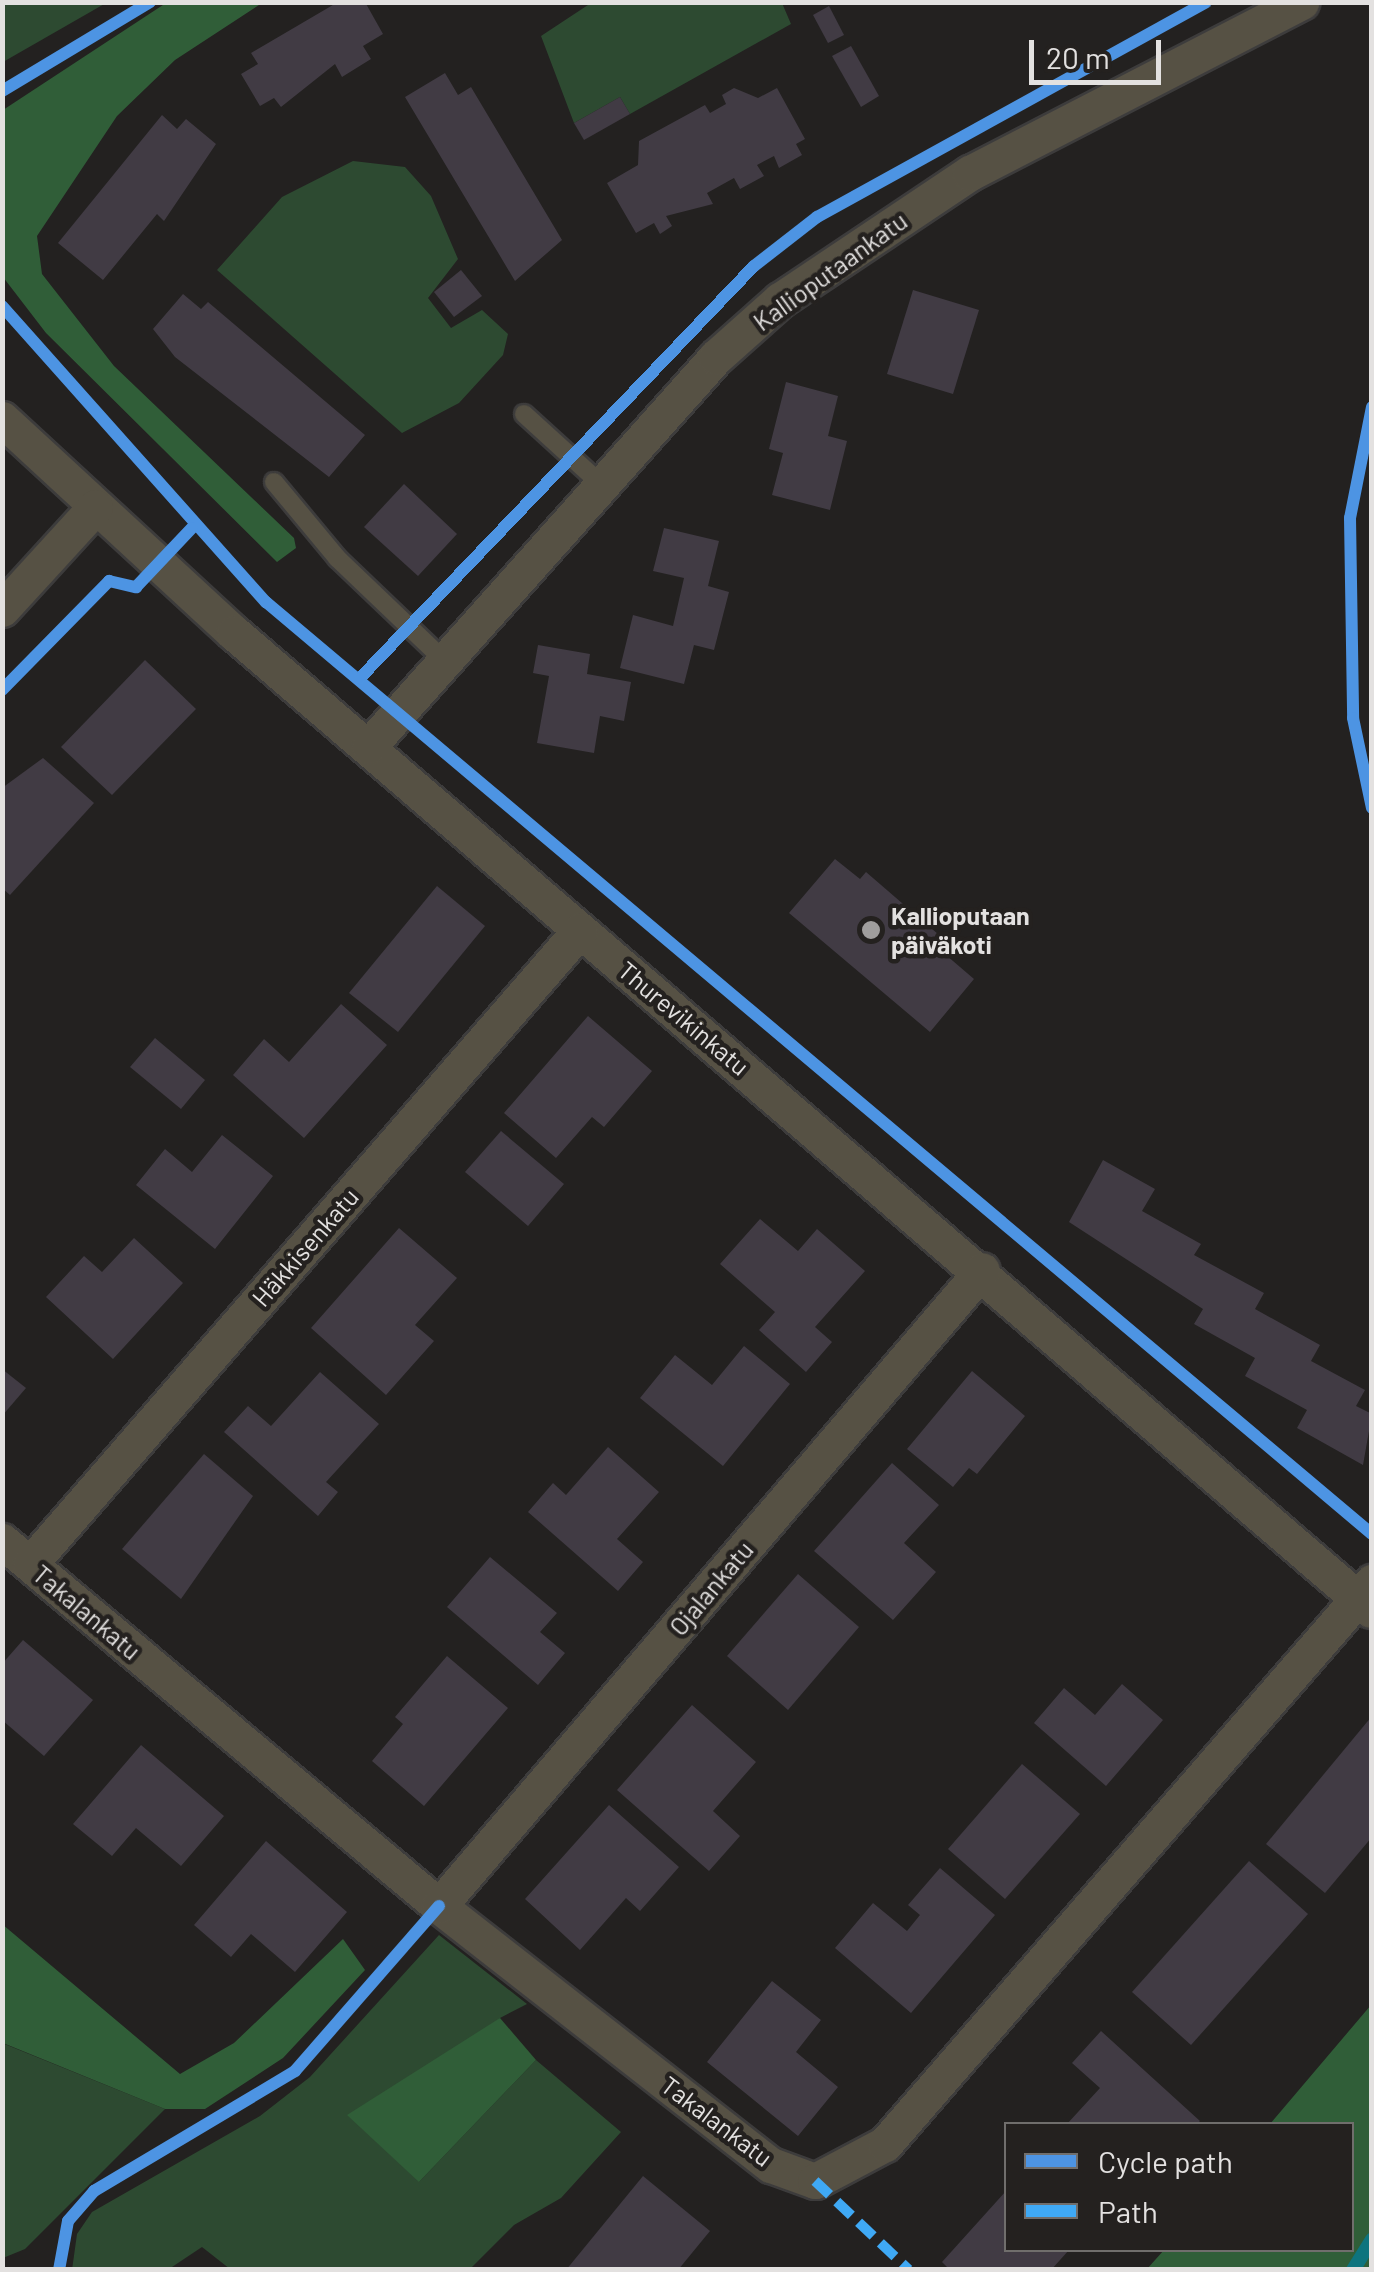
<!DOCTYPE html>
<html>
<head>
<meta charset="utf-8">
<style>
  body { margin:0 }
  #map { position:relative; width:1374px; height:2272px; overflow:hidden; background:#232120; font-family:Barlow,sans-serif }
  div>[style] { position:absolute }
  .green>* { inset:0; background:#2d4a31 }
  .forest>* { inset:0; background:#305e38 }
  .stream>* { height:14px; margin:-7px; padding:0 7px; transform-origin:7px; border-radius:7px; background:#0e747e }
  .building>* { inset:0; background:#413b44 }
  .roads { filter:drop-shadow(2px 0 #3d3c3c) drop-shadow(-2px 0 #3d3c3c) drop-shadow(0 2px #3d3c3c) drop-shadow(0 -2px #3d3c3c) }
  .service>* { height:18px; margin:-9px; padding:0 9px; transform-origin:9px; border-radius:9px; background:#565144 }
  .minor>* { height:35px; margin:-17.5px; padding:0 17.5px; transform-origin:17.5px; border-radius:17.5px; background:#565144 }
  .quiet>* { height:10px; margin-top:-5px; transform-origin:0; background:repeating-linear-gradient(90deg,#3fa9f5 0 20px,transparent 0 30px) }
  .cycleway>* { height:12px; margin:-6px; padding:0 6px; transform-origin:6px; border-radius:6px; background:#4d94e3 }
  .dots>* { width:28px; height:28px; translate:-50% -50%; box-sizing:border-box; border:5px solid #24211f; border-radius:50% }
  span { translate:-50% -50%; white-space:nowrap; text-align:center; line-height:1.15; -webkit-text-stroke:9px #24211f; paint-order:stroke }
  .street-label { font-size:25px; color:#e3e1e0 }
  .poi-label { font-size:25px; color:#e3e1e0; font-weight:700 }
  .left { translate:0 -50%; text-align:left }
  .frame { position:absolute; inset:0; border:5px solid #e3e1e0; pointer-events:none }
  .legend { position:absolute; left:1004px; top:2122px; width:350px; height:130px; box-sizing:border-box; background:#24211f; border:2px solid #706e6c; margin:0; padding:12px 18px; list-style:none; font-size:30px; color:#e3e1e0 }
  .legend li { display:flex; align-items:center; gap:20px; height:50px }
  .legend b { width:50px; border:2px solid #706e6c }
  .scale { position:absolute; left:1029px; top:40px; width:132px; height:45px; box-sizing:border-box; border:5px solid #e3e1e0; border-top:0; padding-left:12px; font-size:30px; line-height:35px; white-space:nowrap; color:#e3e1e0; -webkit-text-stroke:8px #24211f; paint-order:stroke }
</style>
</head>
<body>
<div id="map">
  <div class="green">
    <div style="clip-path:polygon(3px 2px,106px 2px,106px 3px,3px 62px)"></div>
    <div style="clip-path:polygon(591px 3px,782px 3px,791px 24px,630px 114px,620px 97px,574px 123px,541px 36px)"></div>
    <div style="clip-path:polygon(353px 161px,405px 167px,431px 196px,458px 259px,428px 298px,451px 328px,482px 310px,508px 334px,503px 355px,459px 403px,402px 433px,217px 270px,282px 197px)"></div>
    <div style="clip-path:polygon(439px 1935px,527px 2004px,500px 2018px,419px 2182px,536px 2060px,621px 2132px,561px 2198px,514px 2225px,470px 2269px,230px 2269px,202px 2247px,169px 2269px,72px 2270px,77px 2234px,92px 2212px,260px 2116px,310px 2077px)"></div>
    <div style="clip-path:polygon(2px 2043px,165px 2109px,25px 2249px,3px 2258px)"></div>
  </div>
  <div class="forest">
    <div style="clip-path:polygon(166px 3px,262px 3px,175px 60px,117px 116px,37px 236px,42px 274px,114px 366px,294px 538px,296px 548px,277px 562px,46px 333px,3px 277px,3px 110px)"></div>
    <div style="clip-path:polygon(2px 1924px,180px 2074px,234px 2043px,343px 1939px,365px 1970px,283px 2058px,205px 2109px,165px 2109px,3px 2043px)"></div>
    <div style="clip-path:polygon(1371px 2005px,1371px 2269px,1147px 2269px,1164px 2250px,1352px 2250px,1352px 2124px,1270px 2124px)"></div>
    <div style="clip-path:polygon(500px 2018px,536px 2060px,419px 2182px,347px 2115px)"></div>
  </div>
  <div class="stream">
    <div style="left:1353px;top:2270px;width:36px;rotate:-58deg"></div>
  </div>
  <div class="building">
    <div style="clip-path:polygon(338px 2px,365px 2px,383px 34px,363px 46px,371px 59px,342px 77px,335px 64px,281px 107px,274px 98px,260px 106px,241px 74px,258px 64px,251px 53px)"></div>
    <div style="clip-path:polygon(829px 6px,844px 35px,828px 43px,813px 15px)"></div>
    <div style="clip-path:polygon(851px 46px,879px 96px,861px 107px,832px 56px)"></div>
    <div style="clip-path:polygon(445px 73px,458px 95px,471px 87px,562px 240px,515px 281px,405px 97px)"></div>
    <div style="clip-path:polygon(734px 88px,758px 98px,777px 88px,805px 139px,796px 144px,802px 155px,779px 168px,774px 156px,757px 165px,764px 176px,740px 189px,734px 178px,707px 193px,713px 204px,666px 216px,672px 226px,660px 234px,654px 223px,636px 233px,607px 183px,638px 165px,639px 141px,705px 105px,710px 113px,726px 104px,722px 95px)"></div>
    <div style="clip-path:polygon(620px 97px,630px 114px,584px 140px,574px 123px)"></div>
    <div style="clip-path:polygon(162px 115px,177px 129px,186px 119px,216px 144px,164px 221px,157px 214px,103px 280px,58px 243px)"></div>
    <div style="clip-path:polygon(461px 270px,482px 296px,454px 317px,434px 292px)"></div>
    <div style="clip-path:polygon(913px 290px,979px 310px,953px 394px,887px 374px)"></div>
    <div style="clip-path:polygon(183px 294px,201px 309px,208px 302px,365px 435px,329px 477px,175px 357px,153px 329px)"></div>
    <div style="clip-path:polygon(786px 382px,838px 396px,828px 436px,847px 441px,830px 510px,772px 495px,783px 453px,769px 449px)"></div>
    <div style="clip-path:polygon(404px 484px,457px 534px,418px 576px,364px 527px)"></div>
    <div style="clip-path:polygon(664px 528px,719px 541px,708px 586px,729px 592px,714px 650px,694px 645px,684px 684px,620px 668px,633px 615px,673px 626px,684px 578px,653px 571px)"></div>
    <div style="clip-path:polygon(538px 645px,590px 654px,587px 674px,631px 682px,624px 721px,600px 716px,594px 753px,537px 743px,549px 676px,533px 673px)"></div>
    <div style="clip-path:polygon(145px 660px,196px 709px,112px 795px,61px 747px)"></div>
    <div style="clip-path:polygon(43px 758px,94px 803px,10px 895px,2px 888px,2px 788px)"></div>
    <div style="clip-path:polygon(835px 859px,860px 879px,866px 872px,953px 947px,946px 955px,974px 979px,930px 1032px,789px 913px)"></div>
    <div style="clip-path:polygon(437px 886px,485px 926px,398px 1032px,349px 993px)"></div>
    <div style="clip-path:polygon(341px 1004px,387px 1045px,304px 1138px,233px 1075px,264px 1039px,289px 1062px)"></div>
    <div style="clip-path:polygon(588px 1016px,652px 1071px,604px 1127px,592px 1117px,556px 1158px,504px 1113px)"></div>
    <div style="clip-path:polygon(155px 1038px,205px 1080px,181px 1109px,130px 1067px)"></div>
    <div style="clip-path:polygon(501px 1131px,564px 1184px,528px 1226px,465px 1172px)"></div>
    <div style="clip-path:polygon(222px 1135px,273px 1176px,215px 1249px,136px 1185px,165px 1149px,192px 1172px)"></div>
    <div style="clip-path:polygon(1103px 1160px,1155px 1189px,1142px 1211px,1201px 1244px,1194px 1255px,1264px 1293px,1255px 1309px,1320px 1345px,1311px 1361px,1365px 1390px,1356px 1406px,1372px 1414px,1363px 1465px,1297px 1428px,1307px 1410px,1245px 1376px,1255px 1358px,1194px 1324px,1203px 1309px,1069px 1222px)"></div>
    <div style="clip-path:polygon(760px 1219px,798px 1251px,817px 1229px,865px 1271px,815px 1327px,832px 1342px,806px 1372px,759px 1330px,775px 1312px,720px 1264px)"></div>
    <div style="clip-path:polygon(399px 1228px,457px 1278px,415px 1325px,434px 1341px,386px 1395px,311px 1328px)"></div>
    <div style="clip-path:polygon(134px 1238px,183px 1283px,113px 1359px,46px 1297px,84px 1256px,102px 1272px)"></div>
    <div style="clip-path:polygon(744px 1346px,790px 1384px,723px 1466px,640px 1398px,675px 1355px,712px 1385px)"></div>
    <div style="clip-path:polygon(2px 1369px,26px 1388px,2px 1416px)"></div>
    <div style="clip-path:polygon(972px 1371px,1025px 1416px,977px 1474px,969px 1468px,953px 1487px,907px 1449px)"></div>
    <div style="clip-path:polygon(320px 1372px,379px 1424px,326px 1482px,338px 1492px,318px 1516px,224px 1432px,248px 1406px,271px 1426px)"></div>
    <div style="clip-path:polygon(608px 1447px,659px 1492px,617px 1539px,643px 1562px,618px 1591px,528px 1512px,553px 1483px,566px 1495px)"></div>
    <div style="clip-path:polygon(204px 1454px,253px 1496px,181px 1599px,122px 1549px)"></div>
    <div style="clip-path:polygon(892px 1463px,939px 1505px,904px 1543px,936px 1572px,893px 1620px,814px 1551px)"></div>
    <div style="clip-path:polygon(490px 1557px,557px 1613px,540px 1632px,565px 1653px,538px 1685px,447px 1607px)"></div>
    <div style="clip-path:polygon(798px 1574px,859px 1627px,788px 1710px,727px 1656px)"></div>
    <div style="clip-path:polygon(23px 1640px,93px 1700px,44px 1756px,2px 1720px,2px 1664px)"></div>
    <div style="clip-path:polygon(447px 1656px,508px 1708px,424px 1806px,372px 1761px,403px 1724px,395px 1717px)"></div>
    <div style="clip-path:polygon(1122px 1684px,1163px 1720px,1106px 1786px,1034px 1723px,1064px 1688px,1095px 1715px)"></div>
    <div style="clip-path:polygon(692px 1705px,756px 1762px,713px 1811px,740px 1836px,709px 1871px,617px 1790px)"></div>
    <div style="clip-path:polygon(1372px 1716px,1372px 1837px,1325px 1893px,1266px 1844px)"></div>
    <div style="clip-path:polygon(141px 1745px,224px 1816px,181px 1866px,136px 1828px,112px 1856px,73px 1824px)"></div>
    <div style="clip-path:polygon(1022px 1764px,1080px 1814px,1005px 1899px,948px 1849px)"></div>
    <div style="clip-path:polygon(609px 1805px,679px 1867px,640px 1911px,626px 1898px,580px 1950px,525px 1899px)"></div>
    <div style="clip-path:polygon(266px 1841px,347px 1912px,295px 1972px,251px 1934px,231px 1957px,194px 1925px)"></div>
    <div style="clip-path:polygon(1249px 1861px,1308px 1914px,1191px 2045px,1132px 1992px)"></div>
    <div style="clip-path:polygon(940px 1868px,995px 1915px,911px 2013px,835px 1948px,873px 1903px,907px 1931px,920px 1915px,908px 1905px)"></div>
    <div style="clip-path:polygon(772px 1981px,821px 2020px,796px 2052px,838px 2087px,798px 2136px,707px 2062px)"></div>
    <div style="clip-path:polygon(1101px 2031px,1200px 2121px,1197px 2124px,1067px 2124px,1100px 2088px,1072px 2063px)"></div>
    <div style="clip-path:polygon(643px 2176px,710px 2231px,678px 2270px,566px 2270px)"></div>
    <div style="clip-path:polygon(1006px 2191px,1006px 2250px,1069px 2250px,1051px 2270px,950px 2270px,942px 2262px)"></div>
  </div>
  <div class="roads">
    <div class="service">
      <div style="left:524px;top:414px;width:105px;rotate:42.3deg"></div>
      <div style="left:274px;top:482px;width:99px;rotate:50.3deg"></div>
      <div style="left:337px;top:558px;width:151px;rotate:43.7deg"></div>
    </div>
    <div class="minor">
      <div style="left:2px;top:419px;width:316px;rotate:42.7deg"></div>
      <div style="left:234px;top:633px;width:1499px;rotate:40.67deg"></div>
      <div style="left:2px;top:609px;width:138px;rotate:-47.6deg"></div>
      <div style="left:369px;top:746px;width:521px;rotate:-48.27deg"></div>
      <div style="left:716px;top:357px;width:86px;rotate:-41.7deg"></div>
      <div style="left:780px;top:300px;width:229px;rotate:-33.8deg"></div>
      <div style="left:970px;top:173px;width:373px;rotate:-27.3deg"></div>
      <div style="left:2px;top:1541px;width:569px;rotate:39.87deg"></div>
      <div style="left:439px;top:1906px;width:421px;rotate:38deg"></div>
      <div style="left:771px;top:2165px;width:47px;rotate:20deg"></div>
      <div style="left:815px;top:2181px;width:79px;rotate:-27.9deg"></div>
      <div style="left:885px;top:2144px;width:744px;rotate:-49.09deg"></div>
      <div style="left:30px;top:1564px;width:839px;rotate:-49.06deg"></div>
      <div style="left:439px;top:1906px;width:836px;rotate:-49.51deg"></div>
    </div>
  </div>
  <div class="quiet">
    <div style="left:815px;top:2181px;width:129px;rotate:43.4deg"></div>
  </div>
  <div class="cycleway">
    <div style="left:2px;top:91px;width:173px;rotate:-31deg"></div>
    <div style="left:2px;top:306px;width:397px;rotate:48.3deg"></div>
    <div style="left:266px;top:602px;width:1446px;rotate:40.12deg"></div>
    <div style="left:1372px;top:407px;width:113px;rotate:101.2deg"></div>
    <div style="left:1350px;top:518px;width:200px;rotate:89.1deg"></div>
    <div style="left:1353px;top:718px;width:92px;rotate:78.1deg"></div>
    <div style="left:360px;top:678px;width:570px;rotate:-46.28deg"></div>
    <div style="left:754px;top:266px;width:80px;rotate:-37.9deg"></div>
    <div style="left:817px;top:217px;width:444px;rotate:-28.9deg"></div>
    <div style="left:2px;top:690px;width:153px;rotate:-45.5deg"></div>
    <div style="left:109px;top:581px;width:28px;rotate:13deg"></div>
    <div style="left:136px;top:587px;width:81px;rotate:-46.5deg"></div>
    <div style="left:59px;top:2270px;width:50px;rotate:-79.6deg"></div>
    <div style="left:68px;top:2221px;width:40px;rotate:-49deg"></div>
    <div style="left:94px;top:2191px;width:234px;rotate:-30.8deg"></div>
    <div style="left:295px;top:2071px;width:219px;rotate:-48.9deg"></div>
  </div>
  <div class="dots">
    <div style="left:871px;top:930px;background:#a09e9d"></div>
  </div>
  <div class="street-label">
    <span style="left:830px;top:271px;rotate:-36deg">Kallioputaankatu</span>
    <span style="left:684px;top:1018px;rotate:40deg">Thurevikinkatu</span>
    <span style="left:305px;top:1247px;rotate:-49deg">Häkkisenkatu</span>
    <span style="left:711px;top:1588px;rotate:-50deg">Ojalankatu</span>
    <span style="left:87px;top:1612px;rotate:40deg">Takalankatu</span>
    <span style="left:717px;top:2121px;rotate:37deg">Takalankatu</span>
  </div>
  <div class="poi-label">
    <span class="left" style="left:891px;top:930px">Kallioputaan<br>päiväkoti</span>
  </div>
  <div class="frame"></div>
  <ul class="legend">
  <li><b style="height:12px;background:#4d94e3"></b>Cycle path</li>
  <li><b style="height:12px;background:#3fa9f5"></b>Path</li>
  </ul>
  <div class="scale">20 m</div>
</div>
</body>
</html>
